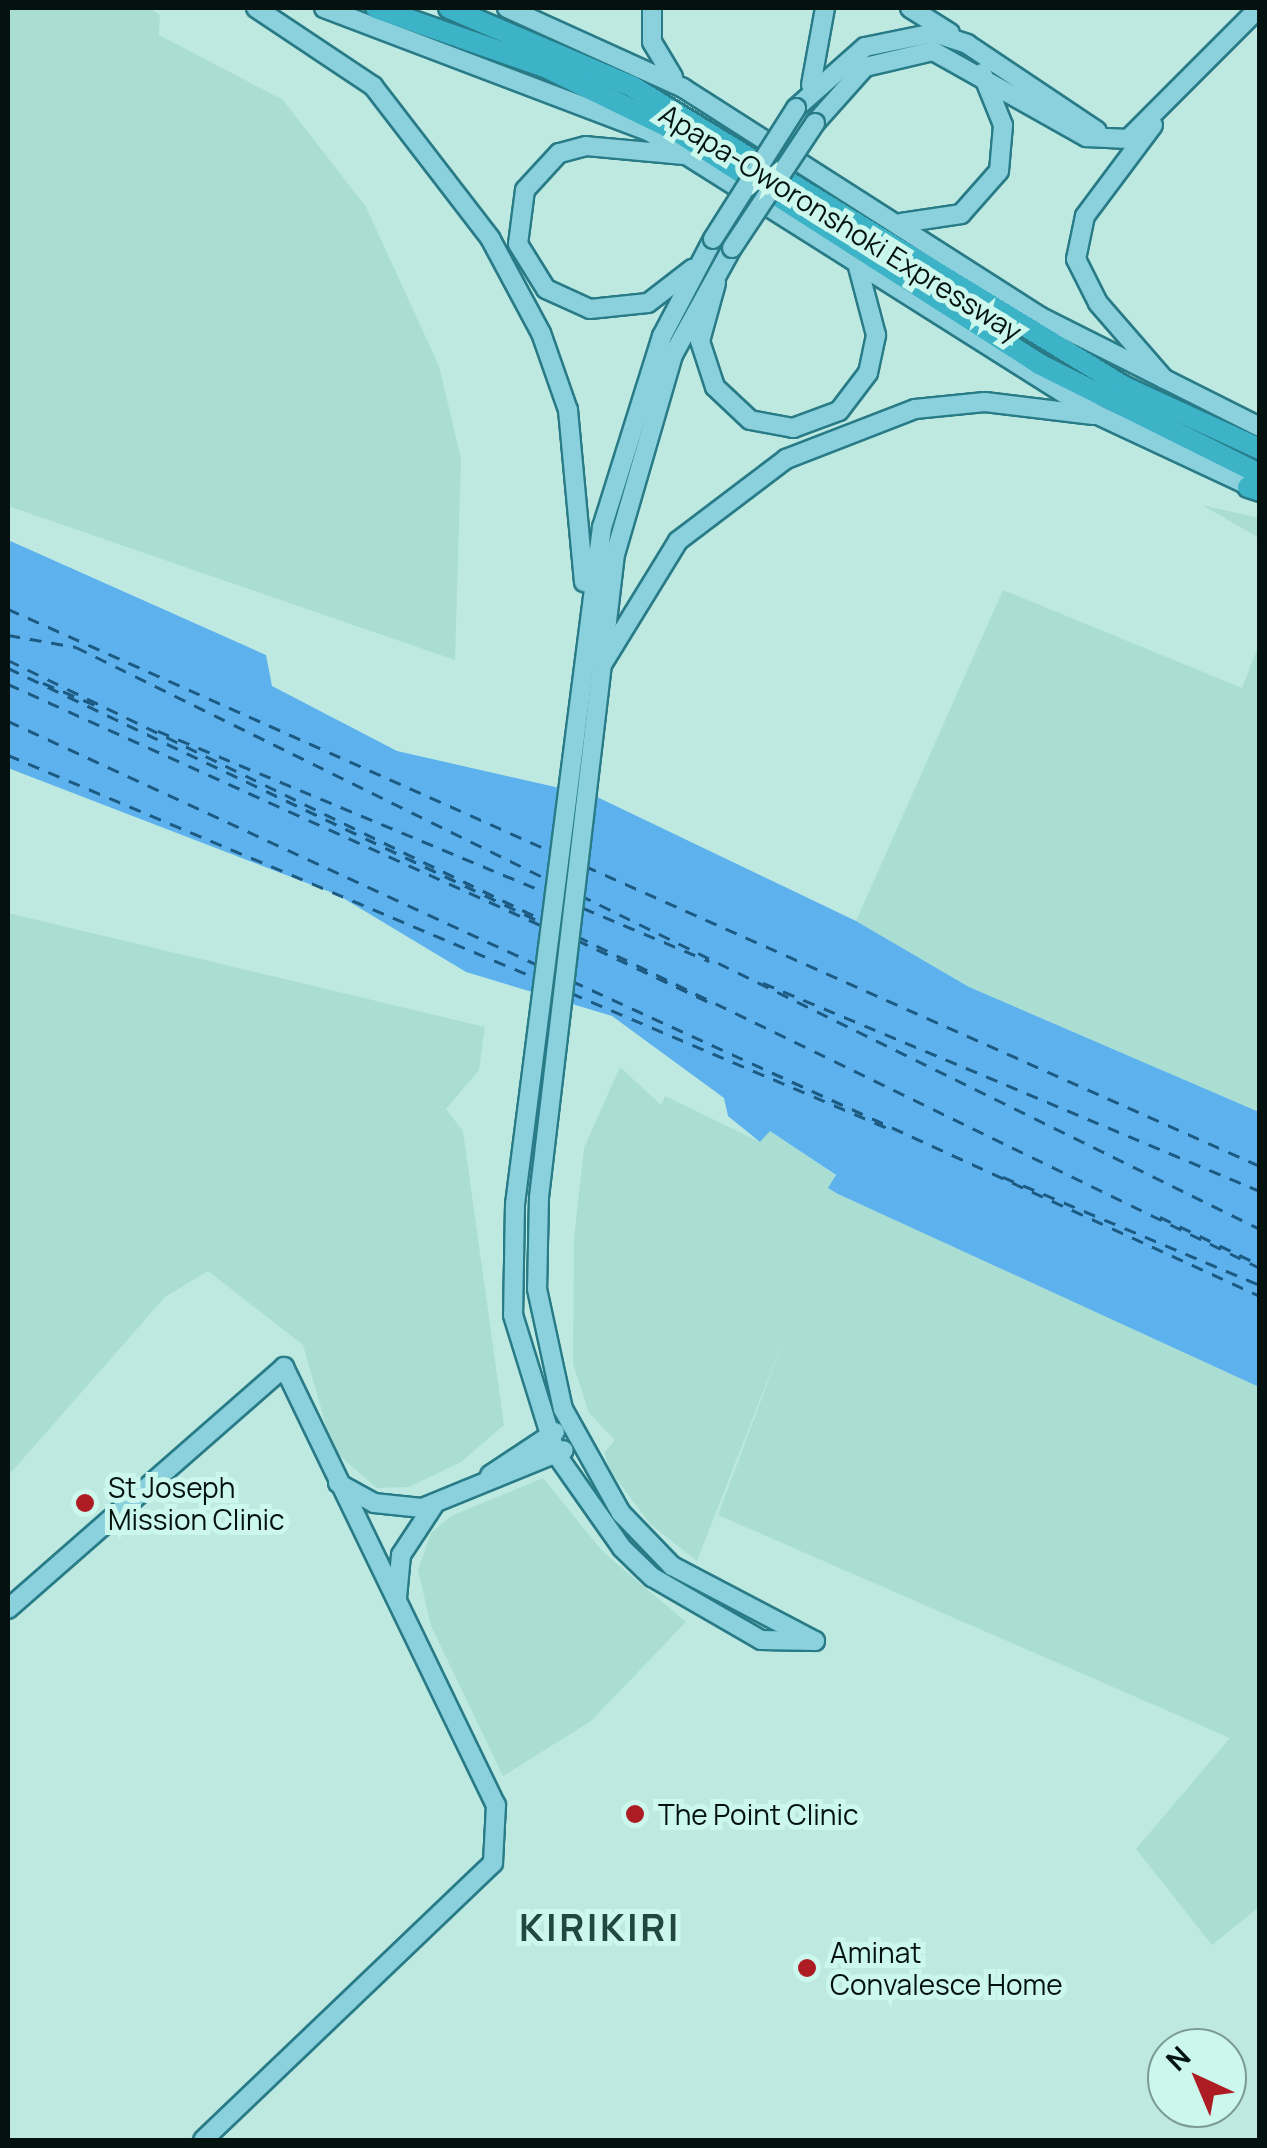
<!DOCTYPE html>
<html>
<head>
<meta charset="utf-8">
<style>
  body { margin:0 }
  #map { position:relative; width:1267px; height:2148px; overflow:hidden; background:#bee9e0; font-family:Manrope,sans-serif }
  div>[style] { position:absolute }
  .built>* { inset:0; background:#aaded3 }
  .water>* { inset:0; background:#5db2ee }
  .ferry>* { height:2.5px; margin-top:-1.25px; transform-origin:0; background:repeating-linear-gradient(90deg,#1c5a82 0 12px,transparent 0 22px) }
  .roads { filter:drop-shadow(2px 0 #287b87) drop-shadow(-2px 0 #287b87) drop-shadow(0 2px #287b87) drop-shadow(0 -2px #287b87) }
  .major>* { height:18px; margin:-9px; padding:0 9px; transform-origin:9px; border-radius:9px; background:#8ad1dd }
  .highway>* { height:20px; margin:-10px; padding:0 10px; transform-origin:10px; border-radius:10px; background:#3cb3c7 }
  .bridges { filter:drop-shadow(2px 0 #287b87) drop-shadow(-2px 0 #287b87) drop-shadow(0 2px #287b87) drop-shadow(0 -2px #287b87) }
  .major-bridge>* { height:18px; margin:-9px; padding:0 9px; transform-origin:9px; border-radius:9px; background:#8ad1dd }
  .dots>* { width:28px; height:28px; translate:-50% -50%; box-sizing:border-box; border:5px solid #cbf7ed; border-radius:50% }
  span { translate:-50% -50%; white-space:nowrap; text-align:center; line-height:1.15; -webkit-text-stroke:10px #cbf7ed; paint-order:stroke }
  .street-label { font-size:28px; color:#03120f }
  .poi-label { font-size:28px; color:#03120f }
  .left { translate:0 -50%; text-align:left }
  .district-label { font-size:38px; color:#204840; font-weight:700; letter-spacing:2.5px }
  .frame { position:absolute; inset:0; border:10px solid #03120f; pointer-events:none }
  .north { position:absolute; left:1147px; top:2028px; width:100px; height:100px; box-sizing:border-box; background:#cbf7ed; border:2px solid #7b9b94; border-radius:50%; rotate:316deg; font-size:28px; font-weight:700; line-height:40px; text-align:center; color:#03120f }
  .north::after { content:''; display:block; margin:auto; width:35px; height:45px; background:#ae1c23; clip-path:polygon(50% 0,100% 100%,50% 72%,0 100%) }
</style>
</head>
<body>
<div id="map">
  <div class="built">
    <div style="clip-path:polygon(8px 8px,149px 8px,160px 15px,159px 35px,283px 100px,366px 207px,439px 366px,461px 459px,455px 660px,8px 506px)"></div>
    <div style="clip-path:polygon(1202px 505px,1259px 518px,1259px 538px)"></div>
    <div style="clip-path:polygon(1003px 590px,1242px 688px,1259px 644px,1259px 1112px,969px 987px,856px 921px)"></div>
    <div style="clip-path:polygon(8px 913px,485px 1027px,479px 1070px,446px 1109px,463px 1131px,504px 1425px,461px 1462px,409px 1487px,377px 1488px,333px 1450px,303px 1345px,208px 1271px,165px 1297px,8px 1476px)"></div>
    <div style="clip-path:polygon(620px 1067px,661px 1105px,665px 1096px,760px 1142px,770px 1130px,836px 1176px,838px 1194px,1259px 1387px,1259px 1907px,1212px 1945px,1136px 1849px,1230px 1738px,718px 1515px,786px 1333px,697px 1561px,650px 1524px,610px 1470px,604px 1453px,615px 1440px,589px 1413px,573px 1364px,574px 1239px,584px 1148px)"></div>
    <div style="clip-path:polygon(543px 1478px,603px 1552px,686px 1622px,591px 1721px,503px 1776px,431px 1626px,418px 1570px,431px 1533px,451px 1516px)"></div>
  </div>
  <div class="water">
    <div style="clip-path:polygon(8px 540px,266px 655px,272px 686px,397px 751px,595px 796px,856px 921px,969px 987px,1259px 1112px,1259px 1387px,838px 1194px,828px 1188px,836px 1175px,770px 1131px,760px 1142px,728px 1116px,724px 1098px,612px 1016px,466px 972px,338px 895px,8px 768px)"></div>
  </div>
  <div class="ferry">
    <div style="left:8px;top:609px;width:599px;rotate:24.04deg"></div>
    <div style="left:8px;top:635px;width:69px;rotate:10deg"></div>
    <div style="left:76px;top:647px;width:530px;rotate:26.23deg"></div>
    <div style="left:8px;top:660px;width:595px;rotate:25.92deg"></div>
    <div style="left:8px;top:668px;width:593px;rotate:25.48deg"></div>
    <div style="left:43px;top:683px;width:62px;rotate:22.8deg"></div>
    <div style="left:8px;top:684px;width:589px;rotate:24.35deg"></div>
    <div style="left:8px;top:721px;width:583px;rotate:24.72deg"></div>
    <div style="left:158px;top:731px;width:422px;rotate:22.6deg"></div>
    <div style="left:8px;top:755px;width:573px;rotate:22.9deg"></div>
    <div style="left:585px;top:866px;width:739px;rotate:23.96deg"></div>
    <div style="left:580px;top:895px;width:758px;rotate:26.16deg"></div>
    <div style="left:583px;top:908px;width:137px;rotate:22.8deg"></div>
    <div style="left:577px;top:936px;width:759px;rotate:25.92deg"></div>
    <div style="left:577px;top:940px;width:153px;rotate:25.2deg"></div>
    <div style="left:572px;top:981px;width:757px;rotate:24.6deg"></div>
    <div style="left:763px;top:983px;width:539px;rotate:22.71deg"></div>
    <div style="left:571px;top:993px;width:352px;rotate:23.1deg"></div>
    <div style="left:1003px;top:1177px;width:279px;rotate:22.8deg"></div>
    <div style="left:1160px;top:1217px;width:111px;rotate:25.6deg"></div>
  </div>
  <div class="roads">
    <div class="major">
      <div style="left:256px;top:8px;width:141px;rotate:33.7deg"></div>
      <div style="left:373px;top:86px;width:192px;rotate:52.4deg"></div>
      <div style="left:490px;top:238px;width:108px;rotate:61.8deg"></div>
      <div style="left:541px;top:333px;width:82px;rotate:70.7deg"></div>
      <div style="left:568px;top:410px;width:173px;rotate:84.7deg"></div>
      <div style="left:324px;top:8px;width:347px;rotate:20.8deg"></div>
      <div style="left:648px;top:131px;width:532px;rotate:32.26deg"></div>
      <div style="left:1098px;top:415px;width:179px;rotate:25.1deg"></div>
      <div style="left:507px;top:8px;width:193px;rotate:24.4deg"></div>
      <div style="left:683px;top:88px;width:425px;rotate:32.6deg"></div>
      <div style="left:1041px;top:317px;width:245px;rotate:26.7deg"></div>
      <div style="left:652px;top:8px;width:34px;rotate:90deg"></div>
      <div style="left:652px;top:42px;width:41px;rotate:59deg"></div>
      <div style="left:910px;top:8px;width:47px;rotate:32deg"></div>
      <div style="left:811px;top:85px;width:78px;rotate:-79.7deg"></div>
      <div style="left:796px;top:108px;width:92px;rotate:-41.5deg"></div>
      <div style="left:865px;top:47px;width:70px;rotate:-11.5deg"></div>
      <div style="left:934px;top:33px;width:35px;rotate:18deg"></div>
      <div style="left:967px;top:44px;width:156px;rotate:33.8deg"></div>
      <div style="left:815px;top:123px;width:75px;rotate:-48.2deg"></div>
      <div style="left:865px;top:67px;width:70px;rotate:-13.2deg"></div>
      <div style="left:933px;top:51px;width:176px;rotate:29.3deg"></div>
      <div style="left:1086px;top:137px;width:42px;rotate:2.7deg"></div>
      <div style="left:1128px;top:139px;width:185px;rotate:-45deg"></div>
      <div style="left:1153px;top:125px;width:114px;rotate:126.8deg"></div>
      <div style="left:1085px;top:216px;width:44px;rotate:101.8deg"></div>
      <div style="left:1076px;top:259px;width:49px;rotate:63.4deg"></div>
      <div style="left:1098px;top:303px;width:101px;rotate:49deg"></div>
      <div style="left:684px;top:155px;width:98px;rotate:-174.8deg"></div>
      <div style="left:586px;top:146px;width:28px;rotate:165deg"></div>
      <div style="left:559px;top:153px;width:50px;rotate:132.6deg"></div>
      <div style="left:525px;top:190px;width:54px;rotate:97.4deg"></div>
      <div style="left:518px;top:244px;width:53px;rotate:58.1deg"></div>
      <div style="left:546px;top:289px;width:48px;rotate:24.4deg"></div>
      <div style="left:590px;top:309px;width:58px;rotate:-5.9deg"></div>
      <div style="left:648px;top:303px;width:56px;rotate:-37.7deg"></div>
      <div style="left:901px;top:223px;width:61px;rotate:-8.5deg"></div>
      <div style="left:961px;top:214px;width:57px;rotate:-48.5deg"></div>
      <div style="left:999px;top:171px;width:46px;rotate:-85deg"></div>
      <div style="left:1003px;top:125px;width:56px;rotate:-112deg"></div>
      <div style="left:713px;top:239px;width:110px;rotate:117.7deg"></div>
      <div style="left:662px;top:336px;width:200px;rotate:107.4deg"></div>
      <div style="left:602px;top:527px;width:683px;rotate:97.32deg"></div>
      <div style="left:515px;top:1204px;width:111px;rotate:91deg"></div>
      <div style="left:513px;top:1315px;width:145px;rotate:72.8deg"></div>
      <div style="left:556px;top:1454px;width:115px;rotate:54.9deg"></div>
      <div style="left:622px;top:1548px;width:42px;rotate:44deg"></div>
      <div style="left:652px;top:1577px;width:126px;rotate:30deg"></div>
      <div style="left:761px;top:1640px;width:54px;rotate:1.1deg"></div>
      <div style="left:732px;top:248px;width:122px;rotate:118.9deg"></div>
      <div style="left:673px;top:355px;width:207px;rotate:106.2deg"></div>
      <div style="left:615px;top:554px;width:647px;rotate:96.74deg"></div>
      <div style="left:539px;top:1197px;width:92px;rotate:91.2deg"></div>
      <div style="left:537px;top:1289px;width:123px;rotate:77.8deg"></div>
      <div style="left:563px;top:1409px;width:119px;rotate:60.9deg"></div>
      <div style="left:621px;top:1513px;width:74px;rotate:46.1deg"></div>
      <div style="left:672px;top:1566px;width:161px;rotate:27.7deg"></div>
      <div style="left:716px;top:283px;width:60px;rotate:105.4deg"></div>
      <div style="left:700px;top:341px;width:48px;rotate:71.9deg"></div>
      <div style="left:715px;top:387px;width:48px;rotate:43.3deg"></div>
      <div style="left:750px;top:420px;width:44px;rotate:10.5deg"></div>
      <div style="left:793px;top:428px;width:49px;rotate:-20.3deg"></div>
      <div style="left:839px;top:411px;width:48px;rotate:-52.7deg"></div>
      <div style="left:868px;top:373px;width:39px;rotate:-78deg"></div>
      <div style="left:876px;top:335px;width:74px;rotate:-104.8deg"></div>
      <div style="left:603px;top:663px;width:143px;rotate:-58.4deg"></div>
      <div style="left:678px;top:541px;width:136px;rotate:-37.2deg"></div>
      <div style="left:786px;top:459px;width:138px;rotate:-21.2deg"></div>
      <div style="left:915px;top:409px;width:70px;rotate:-5.7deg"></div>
      <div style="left:985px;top:402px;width:109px;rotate:6.9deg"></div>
      <div style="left:490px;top:1475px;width:78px;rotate:-33.5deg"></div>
      <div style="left:338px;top:1483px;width:41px;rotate:29.1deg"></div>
      <div style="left:374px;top:1503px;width:48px;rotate:5.9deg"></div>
      <div style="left:422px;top:1508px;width:153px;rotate:-22.2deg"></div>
      <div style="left:397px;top:1598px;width:43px;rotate:-84.7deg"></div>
      <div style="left:401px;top:1555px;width:60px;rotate:-56.6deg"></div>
      <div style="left:8px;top:1609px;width:367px;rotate:-41.2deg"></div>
      <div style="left:284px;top:1367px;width:487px;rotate:64.2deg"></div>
      <div style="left:496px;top:1805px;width:58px;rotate:93deg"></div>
      <div style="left:493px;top:1863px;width:401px;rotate:136.3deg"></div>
    </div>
    <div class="highway">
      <div style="left:376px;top:8px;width:181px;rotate:19.3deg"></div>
      <div style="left:547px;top:68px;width:146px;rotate:26deg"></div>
      <div style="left:678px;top:132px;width:429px;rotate:32.7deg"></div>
      <div style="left:1039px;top:364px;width:247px;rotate:26.5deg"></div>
      <div style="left:449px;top:8px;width:200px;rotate:23.2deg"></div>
      <div style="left:633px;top:87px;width:574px;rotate:31.39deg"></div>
      <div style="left:1123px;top:386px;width:151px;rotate:24.7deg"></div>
      <div style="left:1248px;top:487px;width:13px;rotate:18deg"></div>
    </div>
  </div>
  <div class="bridges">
    <div class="major-bridge">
      <div style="left:713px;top:239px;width:155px;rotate:-57.6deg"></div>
      <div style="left:732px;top:248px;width:150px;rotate:-56.4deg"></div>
    </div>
  </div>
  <div class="dots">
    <div style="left:85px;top:1503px;background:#ae1c23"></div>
    <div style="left:635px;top:1814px;background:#ae1c23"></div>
    <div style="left:807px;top:1968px;background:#ae1c23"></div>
  </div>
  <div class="street-label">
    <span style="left:841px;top:222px;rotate:32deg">Apapa-Oworonshoki Expressway</span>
  </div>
  <div class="poi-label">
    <span class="left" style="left:108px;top:1503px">St Joseph<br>Mission Clinic</span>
    <span class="left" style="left:658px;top:1814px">The Point Clinic</span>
    <span class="left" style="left:830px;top:1968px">Aminat<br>Convalesce Home</span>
  </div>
  <div class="district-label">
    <span style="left:600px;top:1927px">KIRIKIRI</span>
  </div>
  <div class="frame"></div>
  <div class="north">N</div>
</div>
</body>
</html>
